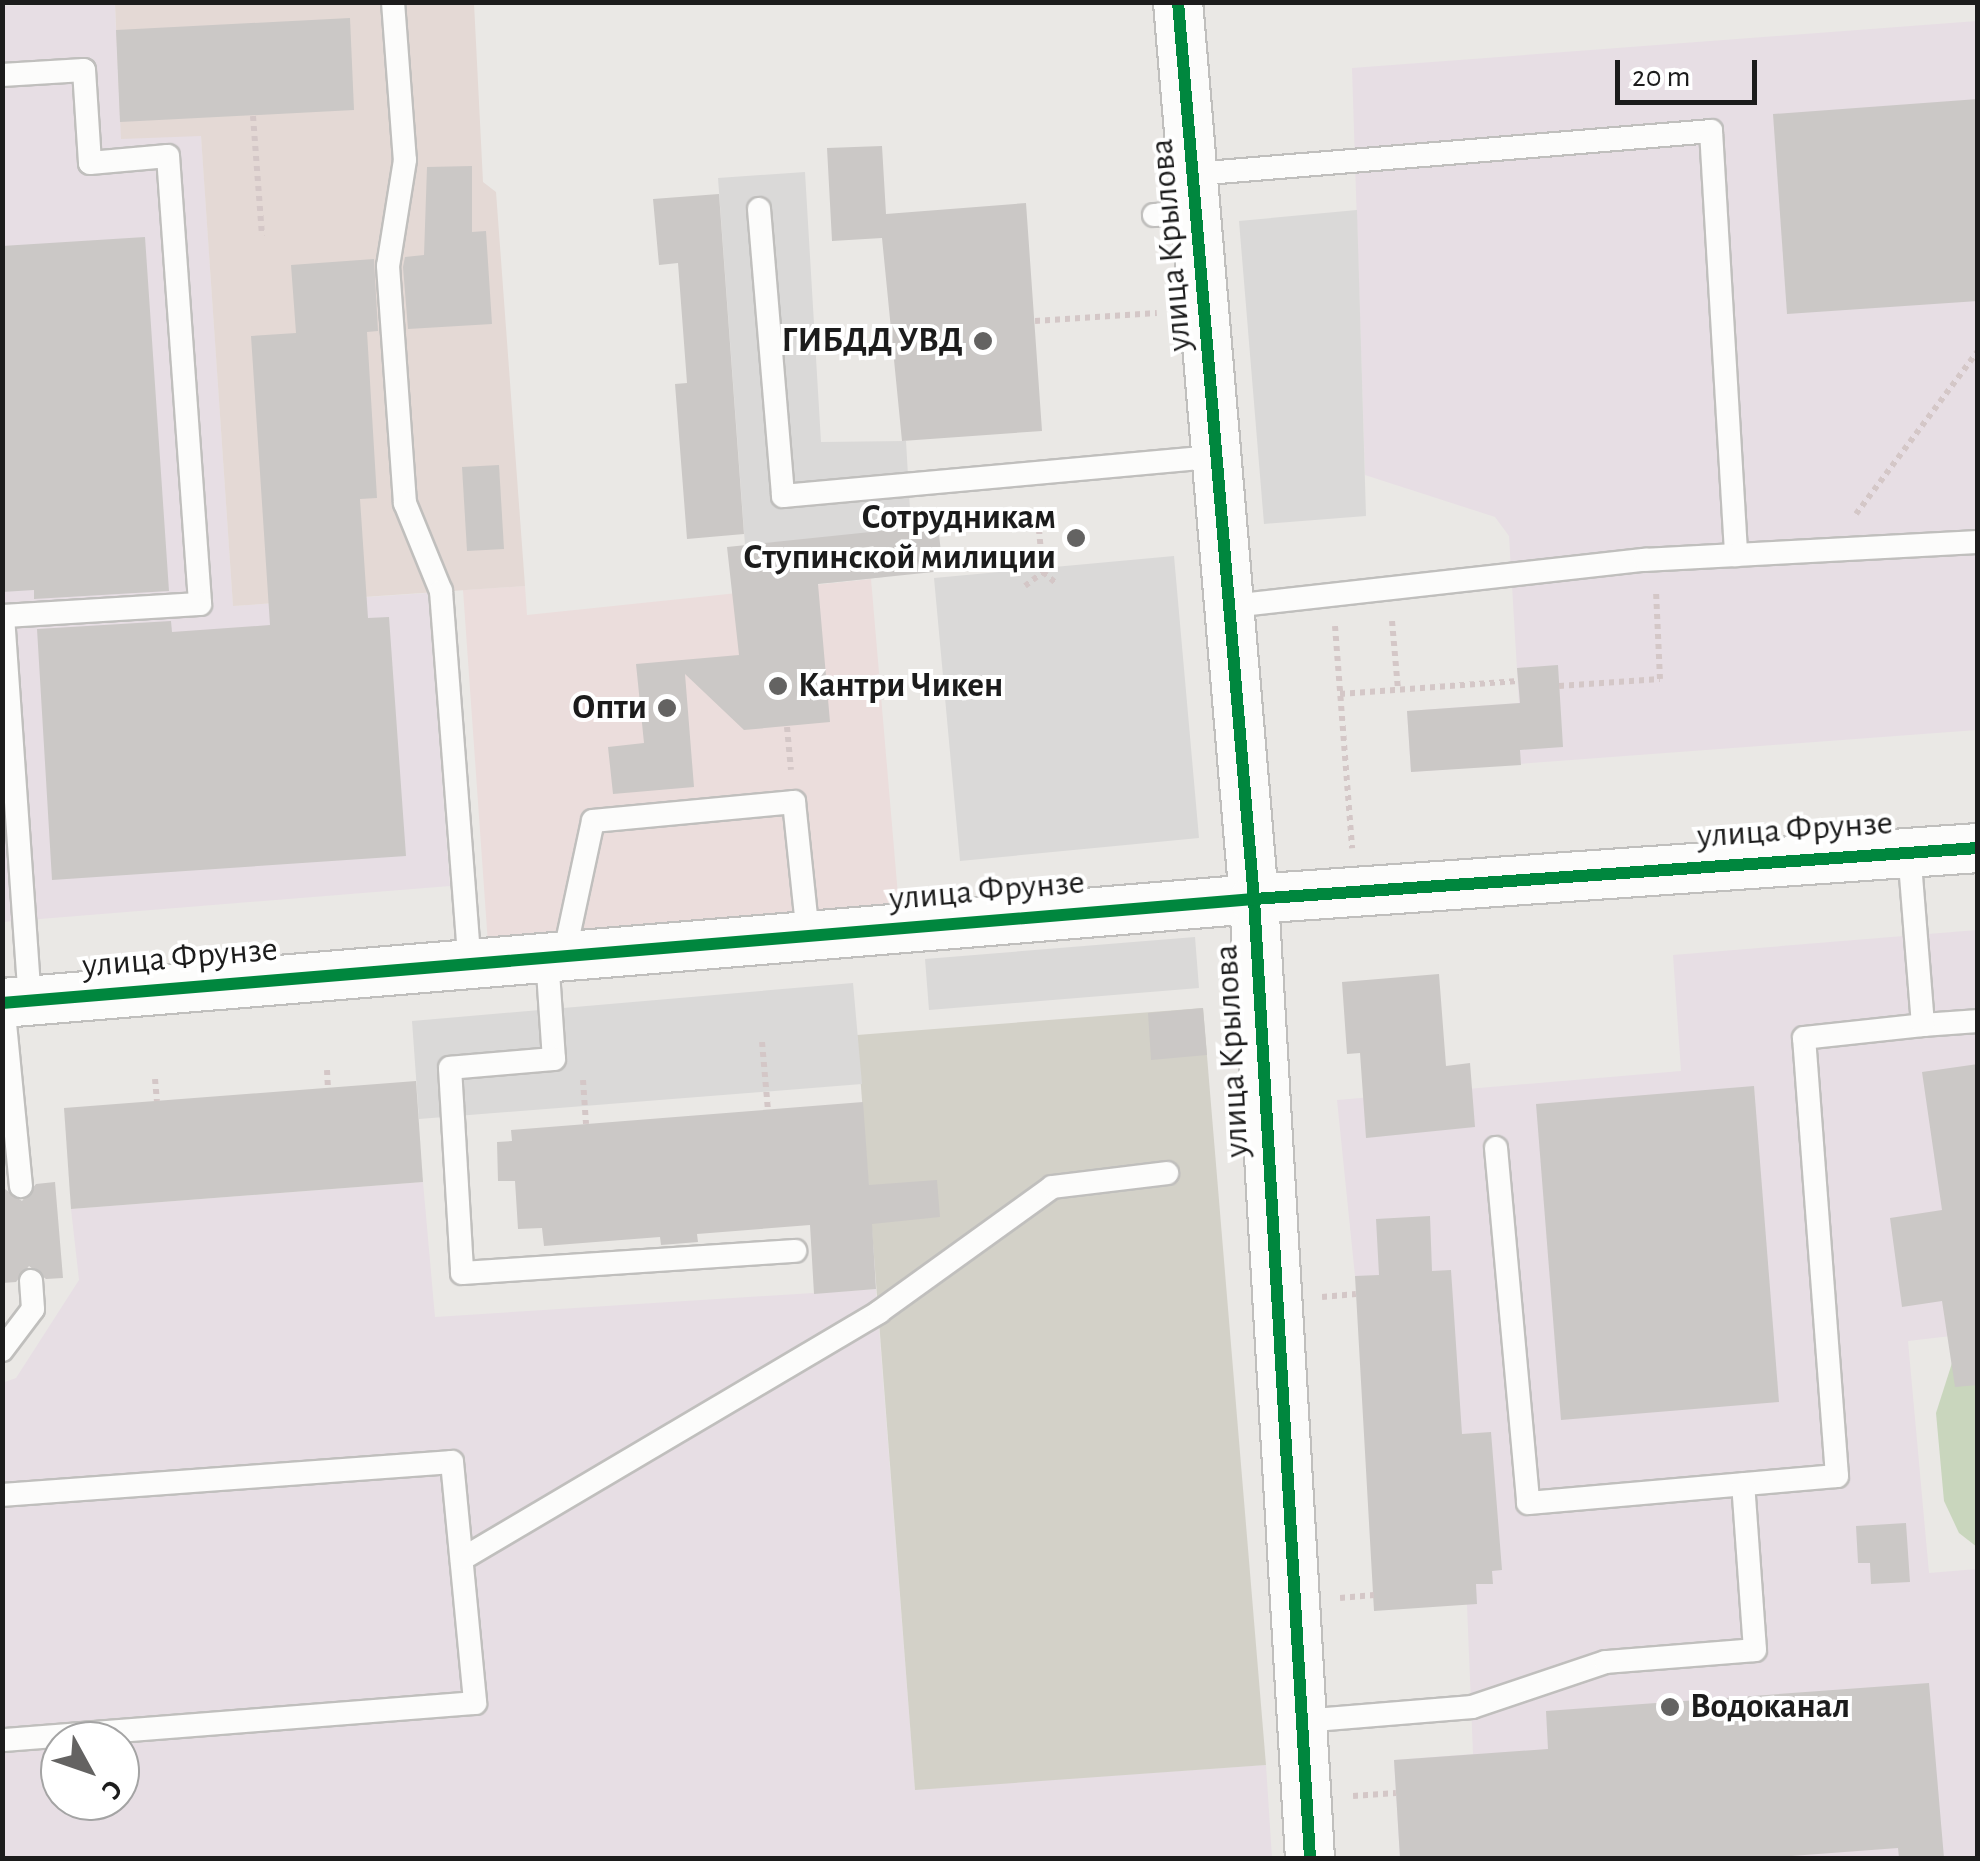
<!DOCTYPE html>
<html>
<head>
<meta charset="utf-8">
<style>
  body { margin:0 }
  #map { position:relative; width:1980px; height:1861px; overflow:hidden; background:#eae8e5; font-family:"Alegreya Sans",sans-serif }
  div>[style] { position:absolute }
  .commercial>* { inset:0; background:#ebdddc }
  .industrial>* { inset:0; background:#e7dee4 }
  .military>* { inset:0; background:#e4d9d5 }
  .construction>* { inset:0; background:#d3d1c8 }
  .forest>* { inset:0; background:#c9d6bd }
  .parking>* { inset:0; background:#dad9d8 }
  .building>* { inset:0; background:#cbc8c6 }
  .path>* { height:6px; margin-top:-3px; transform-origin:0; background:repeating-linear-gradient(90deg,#d4c7c7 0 5px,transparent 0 10px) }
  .roads { filter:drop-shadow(2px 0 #c0bfbd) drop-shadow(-2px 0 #c0bfbd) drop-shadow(0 2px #c0bfbd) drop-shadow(0 -2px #c0bfbd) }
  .service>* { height:22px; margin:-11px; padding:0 11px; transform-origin:11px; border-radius:11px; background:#fcfcfb }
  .minor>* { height:48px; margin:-24px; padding:0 24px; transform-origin:24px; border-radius:24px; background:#fcfcfb }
  .cycleway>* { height:12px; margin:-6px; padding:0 6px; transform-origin:6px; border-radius:6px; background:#00873e }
  .dots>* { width:28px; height:28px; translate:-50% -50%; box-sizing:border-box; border:5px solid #fff; border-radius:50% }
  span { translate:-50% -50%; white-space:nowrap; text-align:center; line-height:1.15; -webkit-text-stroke:8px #fff; paint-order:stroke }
  .street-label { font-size:35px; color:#1c1c1c }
  .poi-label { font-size:35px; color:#1c1c1c; font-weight:700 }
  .right { translate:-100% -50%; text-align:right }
  .left { translate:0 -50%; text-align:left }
  .frame { position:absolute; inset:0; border:5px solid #1c1c1c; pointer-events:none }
  .north { position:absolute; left:40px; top:1721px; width:100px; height:100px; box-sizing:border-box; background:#fff; border:2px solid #a4a4a4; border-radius:50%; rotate:130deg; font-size:28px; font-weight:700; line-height:40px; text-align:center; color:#1c1c1c }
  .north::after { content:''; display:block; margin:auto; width:35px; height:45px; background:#646362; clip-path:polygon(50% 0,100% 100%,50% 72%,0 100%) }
  .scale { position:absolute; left:1615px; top:60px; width:142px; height:45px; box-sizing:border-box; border:5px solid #1c1c1c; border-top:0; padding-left:12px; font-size:30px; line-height:35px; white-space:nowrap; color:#1c1c1c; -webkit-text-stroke:8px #fff; paint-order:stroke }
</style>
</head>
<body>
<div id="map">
  <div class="commercial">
    <div style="clip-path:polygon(871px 579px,899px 907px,488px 944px,463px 590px,525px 586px,527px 615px)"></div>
  </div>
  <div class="industrial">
    <div style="clip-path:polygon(115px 3px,116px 30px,201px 135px,233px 606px,428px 593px,450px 886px,3px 922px,2px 6px)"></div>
    <div style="clip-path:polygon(1977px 21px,1977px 730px,1411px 772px,1407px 711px,1519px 703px,1509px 536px,1495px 517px,1365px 475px,1352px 68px)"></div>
    <div style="clip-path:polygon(1977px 930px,1977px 1333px,1908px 1341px,1929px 1573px,1977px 1569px,1977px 1858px,1400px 1858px,1394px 1760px,1473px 1754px,1467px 1605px,1355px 1276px,1337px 1100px,1681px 1071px,1673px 955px)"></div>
    <div style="clip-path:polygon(evenodd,423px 1182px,435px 1317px,876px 1289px,915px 1789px,1266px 1765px,1272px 1858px,3px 1858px,2px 1383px,16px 1378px,79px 1280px,71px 1209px,423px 1182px,60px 1741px,120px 1741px,120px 1801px,60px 1801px,60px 1741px)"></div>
  </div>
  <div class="military">
    <div style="clip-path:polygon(115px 3px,474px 3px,483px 182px,496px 192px,525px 586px,233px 606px,201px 136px,121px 139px)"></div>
  </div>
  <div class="construction">
    <div style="clip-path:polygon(1203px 1008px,1266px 1765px,915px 1790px,857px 1035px)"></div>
  </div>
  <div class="forest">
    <div style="clip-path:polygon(1977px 1333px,1977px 1547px,1959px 1533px,1944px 1501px,1936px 1413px,1961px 1335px)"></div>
  </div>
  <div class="parking">
    <div style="clip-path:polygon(805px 172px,821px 442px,906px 441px,911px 527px,880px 531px,884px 577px,828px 583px,824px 538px,745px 545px,718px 178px)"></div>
    <div style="clip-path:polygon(1357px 210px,1366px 516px,1264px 524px,1239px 221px)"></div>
    <div style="clip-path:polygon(1174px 556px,1199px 838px,960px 861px,934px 578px)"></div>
    <div style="clip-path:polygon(1195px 937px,1199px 988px,929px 1010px,925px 959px)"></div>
    <div style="clip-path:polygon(853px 983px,862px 1084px,419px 1119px,412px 1021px)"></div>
  </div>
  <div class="building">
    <div style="clip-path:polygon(350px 18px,354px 110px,120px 122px,116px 30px)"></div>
    <div style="clip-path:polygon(1978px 99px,1978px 301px,1787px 314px,1773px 114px)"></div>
    <div style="clip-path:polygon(882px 146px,886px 214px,1026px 203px,1042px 431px,902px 441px,882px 238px,832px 241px,827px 148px)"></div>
    <div style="clip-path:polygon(472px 166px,472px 232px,486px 231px,492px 324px,408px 329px,403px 267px,405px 257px,424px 255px,427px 167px)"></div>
    <div style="clip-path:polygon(719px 194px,744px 534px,687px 539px,675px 384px,687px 383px,678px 263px,659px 265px,653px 199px)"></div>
    <div style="clip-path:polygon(145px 237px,169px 591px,34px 599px,34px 590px,2px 592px,2px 246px)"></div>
    <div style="clip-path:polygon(374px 259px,378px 331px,367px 332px,377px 498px,360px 499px,368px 618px,389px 617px,406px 856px,52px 880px,37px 629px,171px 621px,172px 632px,270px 625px,251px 336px,296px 333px,291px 265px)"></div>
    <div style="clip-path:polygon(499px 465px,504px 549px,467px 551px,462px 467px)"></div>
    <div style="clip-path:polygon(938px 525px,943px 571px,818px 584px,830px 722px,744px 730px,685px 674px,694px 787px,613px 794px,608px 747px,644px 743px,636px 664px,739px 655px,727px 547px)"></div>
    <div style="clip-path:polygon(1558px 665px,1563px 747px,1520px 750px,1521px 765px,1411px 772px,1407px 711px,1520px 703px,1517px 668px)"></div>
    <div style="clip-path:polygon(1439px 974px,1446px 1066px,1470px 1063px,1475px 1127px,1366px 1138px,1360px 1053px,1347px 1054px,1342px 982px)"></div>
    <div style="clip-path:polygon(1203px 1008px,1207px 1055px,1151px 1060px,1148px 1013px)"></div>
    <div style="clip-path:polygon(1978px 1064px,1978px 1385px,1955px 1387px,1942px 1301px,1902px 1307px,1890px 1218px,1942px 1210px,1922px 1072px)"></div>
    <div style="clip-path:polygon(416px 1081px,423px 1182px,71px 1209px,64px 1108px)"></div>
    <div style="clip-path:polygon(1754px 1086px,1779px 1402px,1561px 1420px,1536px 1104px)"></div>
    <div style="clip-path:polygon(863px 1102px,869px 1185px,937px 1180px,940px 1217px,872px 1224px,876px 1289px,814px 1294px,810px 1225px,697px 1234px,698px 1242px,661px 1245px,660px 1237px,544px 1246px,542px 1228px,518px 1229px,515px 1181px,498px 1181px,497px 1142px,512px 1141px,511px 1130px)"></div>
    <div style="clip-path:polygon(55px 1182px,63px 1278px,46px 1279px,29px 1266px,16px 1282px,2px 1283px,2px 1187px,22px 1201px,36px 1184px)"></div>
    <div style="clip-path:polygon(1430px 1216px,1432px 1271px,1451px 1270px,1462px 1434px,1491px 1432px,1502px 1570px,1492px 1571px,1493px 1584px,1476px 1584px,1477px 1604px,1374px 1611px,1355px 1276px,1379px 1275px,1376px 1219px)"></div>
    <div style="clip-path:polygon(1906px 1523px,1910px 1582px,1871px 1584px,1870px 1563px,1858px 1563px,1856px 1526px)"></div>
    <div style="clip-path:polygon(1929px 1683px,1944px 1858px,1899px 1858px,1898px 1848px,1763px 1858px,1400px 1858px,1394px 1760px,1548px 1749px,1546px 1711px)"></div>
  </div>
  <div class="path">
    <div style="left:253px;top:116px;width:120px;rotate:85.7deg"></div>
    <div style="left:1035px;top:321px;width:122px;rotate:-3.8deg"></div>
    <div style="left:1037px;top:509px;width:63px;rotate:84.6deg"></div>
    <div style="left:1856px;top:514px;width:204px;rotate:-53.2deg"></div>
    <div style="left:1025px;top:586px;width:23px;rotate:-38deg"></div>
    <div style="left:1043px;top:572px;width:18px;rotate:41deg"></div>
    <div style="left:1392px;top:621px;width:69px;rotate:85deg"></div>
    <div style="left:1335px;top:626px;width:223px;rotate:85.6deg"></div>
    <div style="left:1559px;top:686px;width:101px;rotate:-4deg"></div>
    <div style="left:1660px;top:679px;width:87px;rotate:-92.6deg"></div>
    <div style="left:1340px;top:694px;width:178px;rotate:-4.2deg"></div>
    <div style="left:787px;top:727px;width:43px;rotate:84.7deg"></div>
    <div style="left:762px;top:1042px;width:68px;rotate:85deg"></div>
    <div style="left:327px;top:1070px;width:17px;rotate:87deg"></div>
    <div style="left:155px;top:1079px;width:22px;rotate:85deg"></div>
    <div style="left:583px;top:1080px;width:44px;rotate:86.1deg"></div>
    <div style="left:1322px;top:1297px;width:34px;rotate:-5deg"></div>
    <div style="left:1340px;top:1598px;width:34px;rotate:-5deg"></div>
    <div style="left:1353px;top:1796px;width:43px;rotate:-4deg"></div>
  </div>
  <div class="roads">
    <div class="service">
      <div style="left:393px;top:2px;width:158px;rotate:85.7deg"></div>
      <div style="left:405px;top:160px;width:107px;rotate:99.1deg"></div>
      <div style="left:388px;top:266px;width:238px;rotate:85.9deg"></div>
      <div style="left:405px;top:503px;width:95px;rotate:67.8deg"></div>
      <div style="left:441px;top:591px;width:374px;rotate:85.6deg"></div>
      <div style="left:2px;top:75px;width:82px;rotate:-3.5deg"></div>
      <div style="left:84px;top:70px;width:93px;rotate:86.3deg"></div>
      <div style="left:90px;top:163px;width:78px;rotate:-5.1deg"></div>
      <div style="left:168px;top:156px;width:449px;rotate:85.9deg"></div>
      <div style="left:200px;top:604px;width:197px;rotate:176.5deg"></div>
      <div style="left:3px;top:616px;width:385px;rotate:86deg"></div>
      <div style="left:1195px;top:174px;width:518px;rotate:-4.76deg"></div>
      <div style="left:1711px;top:131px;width:425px;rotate:86.6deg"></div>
      <div style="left:759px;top:209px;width:288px;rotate:85.2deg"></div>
      <div style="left:783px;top:496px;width:440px;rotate:-5.2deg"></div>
      <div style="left:1154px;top:215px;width:44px;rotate:-2.6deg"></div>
      <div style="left:1232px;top:606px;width:416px;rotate:-6.4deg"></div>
      <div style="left:1645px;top:560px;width:333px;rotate:-3.1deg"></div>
      <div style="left:564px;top:956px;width:138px;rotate:-77.9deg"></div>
      <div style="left:593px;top:821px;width:202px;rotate:-5.4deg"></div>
      <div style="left:794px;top:802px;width:135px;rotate:84deg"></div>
      <div style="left:547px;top:957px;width:102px;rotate:86.1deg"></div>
      <div style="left:554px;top:1059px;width:104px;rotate:175.1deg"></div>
      <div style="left:450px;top:1068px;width:205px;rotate:86.6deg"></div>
      <div style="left:462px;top:1273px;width:334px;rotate:-3.8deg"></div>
      <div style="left:3px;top:1003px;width:184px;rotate:84.4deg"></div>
      <div style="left:1923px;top:1025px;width:55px;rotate:-4.2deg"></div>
      <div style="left:1496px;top:1148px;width:356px;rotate:84.8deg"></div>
      <div style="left:1528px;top:1503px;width:310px;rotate:-5deg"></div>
      <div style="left:1837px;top:1476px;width:439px;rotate:-94.3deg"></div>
      <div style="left:1804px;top:1038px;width:120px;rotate:-6.2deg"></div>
      <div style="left:1923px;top:1025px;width:174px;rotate:-94.6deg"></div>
      <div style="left:2px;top:1350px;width:51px;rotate:-52.9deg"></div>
      <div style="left:33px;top:1309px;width:28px;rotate:-94deg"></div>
      <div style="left:2px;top:1495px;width:451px;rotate:-4.2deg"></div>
      <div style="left:452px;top:1462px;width:242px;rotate:84.5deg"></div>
      <div style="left:475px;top:1703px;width:474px;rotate:175.5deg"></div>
      <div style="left:462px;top:1559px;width:485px;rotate:-30.6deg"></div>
      <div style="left:879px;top:1312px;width:213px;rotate:-35.8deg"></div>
      <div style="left:1052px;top:1187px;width:116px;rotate:-6.9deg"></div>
      <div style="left:1302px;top:1721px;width:171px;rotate:-4.7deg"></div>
      <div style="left:1472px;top:1707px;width:141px;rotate:-18.6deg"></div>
      <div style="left:1606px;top:1662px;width:149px;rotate:-4.6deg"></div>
      <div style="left:1755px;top:1650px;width:166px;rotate:-94.1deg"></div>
    </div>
    <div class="minor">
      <div style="left:1178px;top:2px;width:900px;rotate:85.16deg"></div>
      <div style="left:1254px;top:899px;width:961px;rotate:86.66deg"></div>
      <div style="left:2px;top:1003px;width:1256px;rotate:-4.75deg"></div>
      <div style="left:1254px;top:899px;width:726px;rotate:-4.03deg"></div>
    </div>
  </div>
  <div class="cycleway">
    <div style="left:1178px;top:2px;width:900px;rotate:85.16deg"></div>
    <div style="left:1254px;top:899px;width:961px;rotate:86.66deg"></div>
    <div style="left:2px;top:1003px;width:1256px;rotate:-4.75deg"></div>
    <div style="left:1254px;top:899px;width:726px;rotate:-4.03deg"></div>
  </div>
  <div class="dots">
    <div style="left:983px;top:341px;background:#646362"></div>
    <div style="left:1076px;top:538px;background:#646362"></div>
    <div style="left:778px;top:686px;background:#646362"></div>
    <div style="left:667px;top:708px;background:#646362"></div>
    <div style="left:1670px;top:1707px;background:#646362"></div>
  </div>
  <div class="street-label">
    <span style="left:1171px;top:245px;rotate:-95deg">улица Крылова</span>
    <span style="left:1795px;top:830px;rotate:-4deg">улица Фрунзе</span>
    <span style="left:987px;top:891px;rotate:-5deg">улица Фрунзе</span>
    <span style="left:180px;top:958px;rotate:-5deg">улица Фрунзе</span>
    <span style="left:1232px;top:1051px;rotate:-93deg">улица Крылова</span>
  </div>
  <div class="poi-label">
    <span class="right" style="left:963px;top:341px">ГИБДД УВД</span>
    <span class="right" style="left:1056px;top:538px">Сотрудникам<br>Ступинской милиции</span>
    <span class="left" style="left:798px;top:686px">Кантри Чикен</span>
    <span class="right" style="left:647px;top:708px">Опти</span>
    <span class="left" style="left:1690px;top:1707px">Водоканал</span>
  </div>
  <div class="frame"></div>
  <div class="north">С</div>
  <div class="scale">20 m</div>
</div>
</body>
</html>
